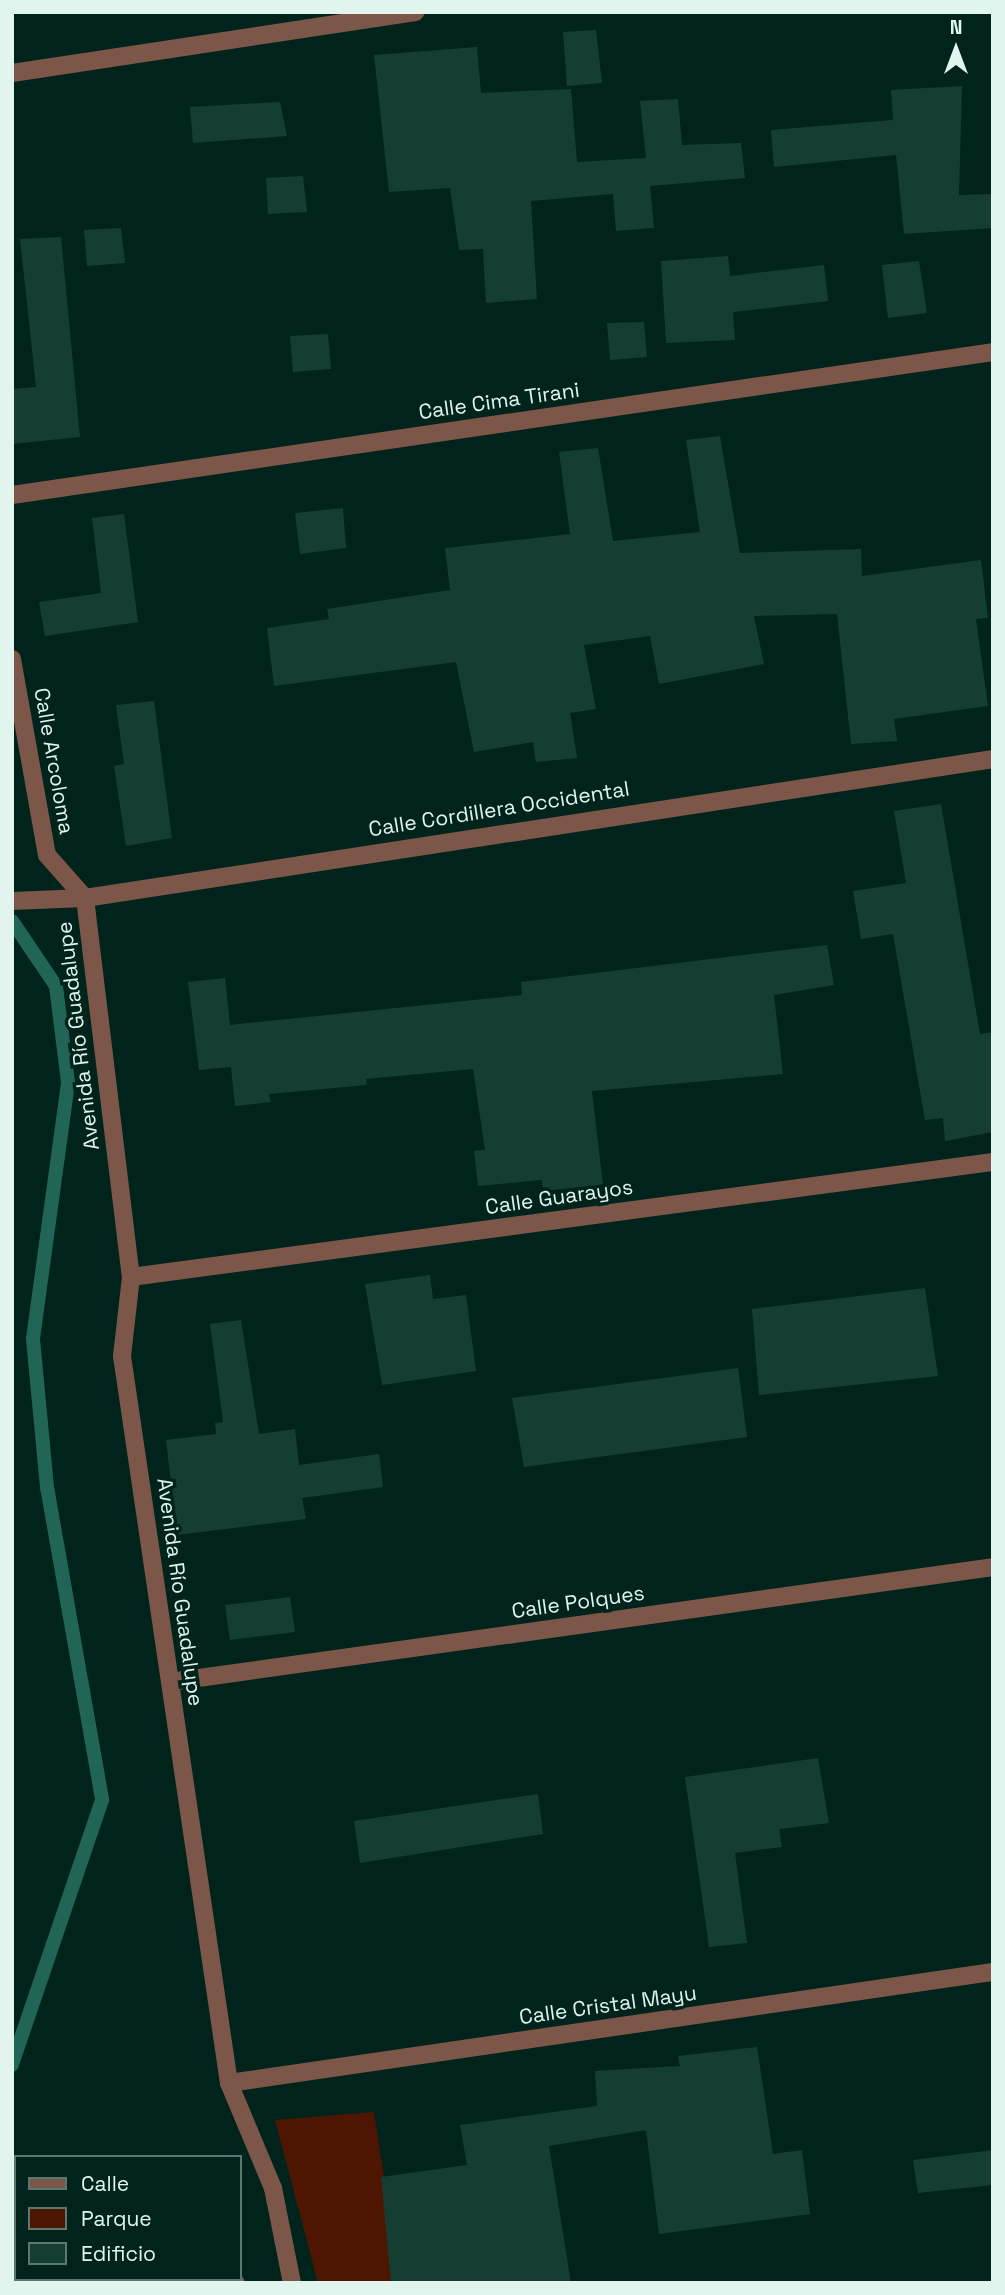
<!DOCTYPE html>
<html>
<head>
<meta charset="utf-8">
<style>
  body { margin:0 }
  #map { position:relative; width:1005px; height:2295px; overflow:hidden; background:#00241c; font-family:"Space Grotesk",sans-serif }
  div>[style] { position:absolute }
  .green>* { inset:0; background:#4e1600 }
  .stream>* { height:14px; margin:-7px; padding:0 7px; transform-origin:7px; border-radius:7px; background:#206555 }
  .building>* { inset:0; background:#153e33 }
  .minor>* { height:18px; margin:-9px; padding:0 9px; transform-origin:9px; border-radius:9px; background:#7c5648 }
  .tertiary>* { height:18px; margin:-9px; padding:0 9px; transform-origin:9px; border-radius:9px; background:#7c5648 }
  span { translate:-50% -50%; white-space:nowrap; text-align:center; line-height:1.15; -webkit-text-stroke:7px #00241c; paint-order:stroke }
  .street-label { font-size:21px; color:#e1f4ee }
  .frame { position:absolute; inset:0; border:14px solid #e1f4ee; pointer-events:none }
  .legend { position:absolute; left:14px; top:2155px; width:228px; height:126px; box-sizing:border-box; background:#00241c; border:2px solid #5a7770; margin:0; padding:9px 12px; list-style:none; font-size:21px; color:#e1f4ee }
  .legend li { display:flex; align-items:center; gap:14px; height:35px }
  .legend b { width:35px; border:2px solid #5a7770 }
  .north { position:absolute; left:921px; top:14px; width:70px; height:70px; -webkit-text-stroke:5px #00241c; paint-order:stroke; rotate:0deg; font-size:19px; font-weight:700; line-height:28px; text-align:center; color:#e1f4ee }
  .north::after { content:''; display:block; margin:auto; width:24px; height:32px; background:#e1f4ee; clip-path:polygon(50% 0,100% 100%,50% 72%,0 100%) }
</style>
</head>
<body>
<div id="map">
  <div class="green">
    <div style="clip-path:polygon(374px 2112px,400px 2283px,318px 2283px,275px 2120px)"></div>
  </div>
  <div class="stream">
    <div style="left:12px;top:921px;width:78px;rotate:55.9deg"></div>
    <div style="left:56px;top:986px;width:98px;rotate:82.9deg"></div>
    <div style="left:68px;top:1083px;width:258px;rotate:97.8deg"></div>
    <div style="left:33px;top:1339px;width:149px;rotate:84.6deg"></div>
    <div style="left:47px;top:1487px;width:318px;rotate:80deg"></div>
    <div style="left:102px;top:1800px;width:280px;rotate:108.8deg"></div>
    <div style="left:12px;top:2187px;width:13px;rotate:72deg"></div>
  </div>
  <div class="building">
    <div style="clip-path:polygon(596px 30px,602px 83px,567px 86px,563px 32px)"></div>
    <div style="clip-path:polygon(477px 47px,481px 93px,571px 89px,577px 162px,646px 158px,640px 101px,678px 99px,682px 145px,741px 143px,745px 178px,650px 186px,654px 228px,616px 231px,613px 194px,531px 201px,537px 299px,486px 303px,483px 249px,459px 250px,450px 188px,389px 192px,374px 55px)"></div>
    <div style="clip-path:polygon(962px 86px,959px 195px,993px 194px,993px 228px,904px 234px,896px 155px,774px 167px,771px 130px,893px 120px,891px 90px)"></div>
    <div style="clip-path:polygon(280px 102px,287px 136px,193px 143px,190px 107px)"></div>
    <div style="clip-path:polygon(303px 176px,307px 212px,268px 214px,266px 178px)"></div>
    <div style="clip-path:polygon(121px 228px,125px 263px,87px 266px,84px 230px)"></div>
    <div style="clip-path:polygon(61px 237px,80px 437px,12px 444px,12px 389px,36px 387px,20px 239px)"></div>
    <div style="clip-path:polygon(728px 256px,730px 276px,824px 265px,828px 301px,733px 312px,735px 340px,666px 343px,661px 261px)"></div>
    <div style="clip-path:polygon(919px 261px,927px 313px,888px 318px,882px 265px)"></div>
    <div style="clip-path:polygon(644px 322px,647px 357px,610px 360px,607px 323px)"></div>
    <div style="clip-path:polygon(328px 334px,331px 369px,293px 372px,290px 336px)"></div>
    <div style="clip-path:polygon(720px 436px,740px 553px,861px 549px,862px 576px,981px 560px,988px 618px,976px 619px,988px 706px,894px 719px,897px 741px,851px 744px,837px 614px,754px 616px,764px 664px,659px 684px,650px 636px,584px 645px,596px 709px,570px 713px,577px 758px,536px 762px,533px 742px,474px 752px,456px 662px,274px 686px,267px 628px,329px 619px,327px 609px,450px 590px,445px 548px,570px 534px,559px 452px,598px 448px,613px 541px,700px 532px,686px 440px)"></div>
    <div style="clip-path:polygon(343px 508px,346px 548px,300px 554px,295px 513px)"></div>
    <div style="clip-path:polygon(124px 514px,138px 622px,45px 636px,39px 602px,101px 593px,92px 518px)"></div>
    <div style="clip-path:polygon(154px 701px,172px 838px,126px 846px,114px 766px,124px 764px,116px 705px)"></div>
    <div style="clip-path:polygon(941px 804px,980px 1034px,993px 1032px,993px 1132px,945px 1141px,943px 1118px,925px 1120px,893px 934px,861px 939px,853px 891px,906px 883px,894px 811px)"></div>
    <div style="clip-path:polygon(827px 945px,834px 985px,774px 995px,783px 1074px,592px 1091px,603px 1185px,543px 1191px,542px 1180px,478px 1186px,474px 1151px,485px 1150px,473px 1069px,366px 1079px,367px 1085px,269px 1094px,271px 1102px,235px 1106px,231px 1067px,199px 1070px,188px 982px,225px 978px,230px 1025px,522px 995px,521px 982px)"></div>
    <div style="clip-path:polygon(430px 1275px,433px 1299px,466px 1295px,476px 1371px,382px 1385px,365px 1284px)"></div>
    <div style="clip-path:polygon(925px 1288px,938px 1376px,759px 1395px,752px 1309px)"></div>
    <div style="clip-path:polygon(241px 1320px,259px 1434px,295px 1429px,299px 1465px,379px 1454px,383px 1487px,302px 1498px,306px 1519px,177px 1535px,166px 1440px,216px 1434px,215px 1423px,223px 1422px,210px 1324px)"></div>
    <div style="clip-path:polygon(738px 1368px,747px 1437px,524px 1467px,512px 1398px)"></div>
    <div style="clip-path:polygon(290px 1597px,295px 1632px,230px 1640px,225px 1605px)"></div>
    <div style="clip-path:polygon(818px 1758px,829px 1823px,779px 1829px,782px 1847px,735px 1853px,747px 1943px,709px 1947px,685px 1777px)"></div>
    <div style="clip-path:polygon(538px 1794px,543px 1834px,360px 1863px,354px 1821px)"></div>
    <div style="clip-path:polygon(757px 2047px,773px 2154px,802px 2150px,810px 2214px,659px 2234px,646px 2130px,549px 2146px,571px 2283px,391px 2283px,381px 2177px,467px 2165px,460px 2125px,597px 2106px,595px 2071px,680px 2066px,678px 2056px)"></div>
    <div style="clip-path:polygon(993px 2150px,993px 2185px,918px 2193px,913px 2160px)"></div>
  </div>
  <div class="minor">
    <div style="left:12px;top:73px;width:408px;rotate:-8.6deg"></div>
    <div style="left:12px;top:495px;width:991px;rotate:-8.29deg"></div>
    <div style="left:12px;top:659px;width:199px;rotate:79.9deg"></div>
    <div style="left:47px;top:855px;width:57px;rotate:48.5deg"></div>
    <div style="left:85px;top:898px;width:382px;rotate:83.1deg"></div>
    <div style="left:131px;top:1277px;width:80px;rotate:96.5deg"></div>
    <div style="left:122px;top:1356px;width:735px;rotate:81.63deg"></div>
    <div style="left:229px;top:2083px;width:114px;rotate:67.3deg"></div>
    <div style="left:273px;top:2188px;width:97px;rotate:78.7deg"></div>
    <div style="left:12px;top:901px;width:73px;rotate:-2.4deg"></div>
    <div style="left:85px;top:898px;width:919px;rotate:-8.7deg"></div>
    <div style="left:131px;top:1277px;width:870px;rotate:-7.6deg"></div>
    <div style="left:170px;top:1682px;width:831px;rotate:-7.95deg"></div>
    <div style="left:229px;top:2083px;width:772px;rotate:-8.27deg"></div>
  </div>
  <div class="tertiary">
    <div style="left:199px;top:2279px;width:37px;rotate:6deg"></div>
    <div style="left:24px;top:2283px;width:53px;rotate:-4.3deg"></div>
  </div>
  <div class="street-label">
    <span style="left:499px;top:401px;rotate:-8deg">Calle Cima Tirani</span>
    <span style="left:54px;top:761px;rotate:80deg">Calle Arcoloma</span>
    <span style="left:499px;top:809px;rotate:-9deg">Calle Cordillera Occidental</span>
    <span style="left:78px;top:1036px;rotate:-97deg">Avenida Río Guadalupe</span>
    <span style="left:559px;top:1197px;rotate:-8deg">Calle Guarayos</span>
    <span style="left:180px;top:1592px;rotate:82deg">Avenida Río Guadalupe</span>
    <span style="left:578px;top:1602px;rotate:-8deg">Calle Polques</span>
    <span style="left:608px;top:2005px;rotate:-8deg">Calle Cristal Mayu</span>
  </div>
  <div class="frame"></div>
  <ul class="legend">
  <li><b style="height:9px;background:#7c5648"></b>Calle</li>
  <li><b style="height:19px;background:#4e1600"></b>Parque</li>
  <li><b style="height:19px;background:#153e33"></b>Edificio</li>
  </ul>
  <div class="north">N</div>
</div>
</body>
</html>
